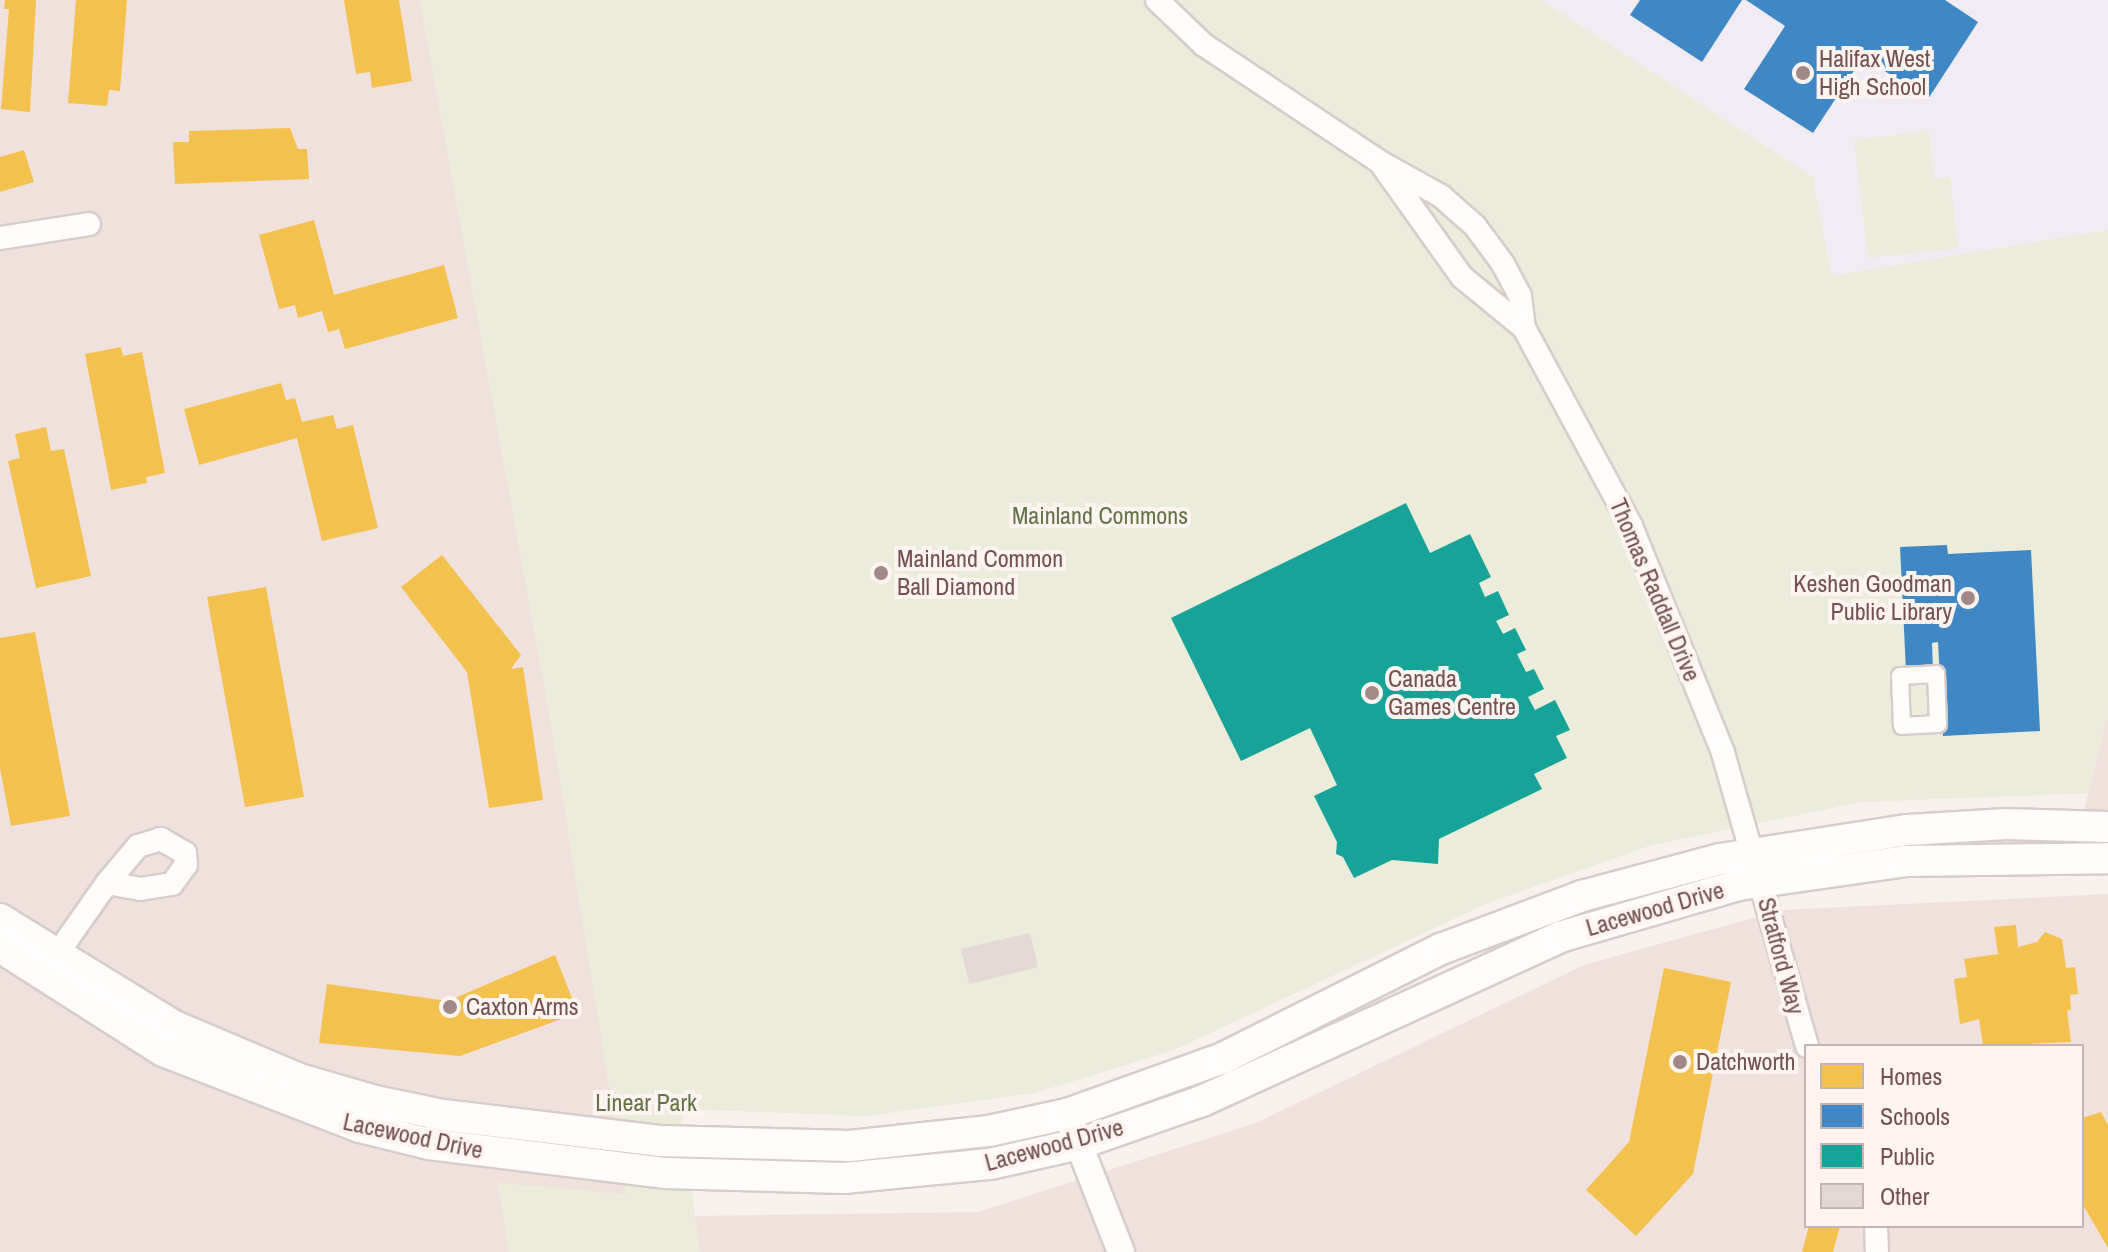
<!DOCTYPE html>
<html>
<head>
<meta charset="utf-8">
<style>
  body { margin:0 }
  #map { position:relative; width:2108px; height:1252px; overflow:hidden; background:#f8f1ee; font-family:"Archivo Narrow",sans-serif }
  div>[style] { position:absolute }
  .residential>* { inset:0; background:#f0e1dd }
  .education>* { inset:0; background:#f1ecf3 }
  .green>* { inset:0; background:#ebecda }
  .homes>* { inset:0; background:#f2c14e }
  .schools>* { inset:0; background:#3f88c5 }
  .public>* { inset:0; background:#17a398 }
  .building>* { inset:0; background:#e4d8d6 }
  .roads { filter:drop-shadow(2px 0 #d6cdca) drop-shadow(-2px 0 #d6cdca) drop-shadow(0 2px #d6cdca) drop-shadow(0 -2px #d6cdca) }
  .pedestrian>* { height:16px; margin:-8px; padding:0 8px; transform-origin:8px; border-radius:8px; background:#fefdfc }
  .minor>* { height:22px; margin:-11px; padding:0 11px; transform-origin:11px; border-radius:11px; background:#fefdfc }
  .tertiary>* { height:26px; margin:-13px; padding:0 13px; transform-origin:13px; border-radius:13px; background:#fefdfc }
  .secondary>* { height:30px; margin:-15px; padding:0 15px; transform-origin:15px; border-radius:15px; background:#fefdfc }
  .dots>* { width:22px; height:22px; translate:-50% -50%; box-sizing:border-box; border:4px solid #fef5f2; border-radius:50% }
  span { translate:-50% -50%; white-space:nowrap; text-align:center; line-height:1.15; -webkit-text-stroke:8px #fef5f2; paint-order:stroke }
  .poi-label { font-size:24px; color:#745150 }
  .left { translate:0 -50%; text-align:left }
  .right { translate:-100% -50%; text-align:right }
  .park-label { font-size:24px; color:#637346 }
  .street-label { font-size:24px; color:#745150 }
  .legend { position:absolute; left:1804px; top:1044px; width:280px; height:184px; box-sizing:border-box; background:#fef5f2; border:2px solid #c7b3b1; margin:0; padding:10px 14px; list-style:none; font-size:24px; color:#745150 }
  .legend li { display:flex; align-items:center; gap:16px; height:40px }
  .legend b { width:40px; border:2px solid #c7b3b1 }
</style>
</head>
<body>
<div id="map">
  <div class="residential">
    <div style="clip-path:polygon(0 0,420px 0,548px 706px,627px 1195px,498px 1183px,509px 1252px,0 1252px)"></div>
    <div style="clip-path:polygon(2108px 712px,2108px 844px,2077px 840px)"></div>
    <div style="clip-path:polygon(evenodd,2108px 894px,2108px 1252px,700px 1252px,695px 1216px,978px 1212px,1256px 1123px,1584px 965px,1782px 910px,2108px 894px,1806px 1046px,2082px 1046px,2082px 1226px,1806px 1226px,1806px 1046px)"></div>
  </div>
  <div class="education">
    <div style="clip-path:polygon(1541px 0,2108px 0,2108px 230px,1831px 276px,1813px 177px)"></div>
  </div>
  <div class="green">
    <div style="clip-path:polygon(420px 0,1541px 0,1813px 177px,1831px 276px,2108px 230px,2108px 711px,2088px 793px,1862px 802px,1652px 845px,1488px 903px,1174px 1050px,1035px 1093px,866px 1116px,681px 1109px,700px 1252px,509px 1252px,498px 1183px,626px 1194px,548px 706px)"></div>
    <div style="clip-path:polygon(1929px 131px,1934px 179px,1950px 177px,1958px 248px,1868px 258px,1854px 140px)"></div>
  </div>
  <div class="homes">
    <div style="clip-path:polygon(5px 0,36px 0,30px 112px,1px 109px,9px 9px,4px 9px)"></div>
    <div style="clip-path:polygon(76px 0,127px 0,120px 91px,109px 90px,107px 106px,68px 103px)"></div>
    <div style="clip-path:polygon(344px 0,399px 0,412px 81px,372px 88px,370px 72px,356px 74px)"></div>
    <div style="clip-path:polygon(290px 128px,298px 149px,307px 149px,309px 179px,175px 184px,173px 142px,189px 142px,189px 131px)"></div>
    <div style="clip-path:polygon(24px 150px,34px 182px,0 192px,0 157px)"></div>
    <div style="clip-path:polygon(314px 220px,334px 295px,444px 265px,458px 318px,345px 349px,339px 329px,328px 332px,322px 311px,298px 318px,295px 305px,279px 309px,259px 235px)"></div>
    <div style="clip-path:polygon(121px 347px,123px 356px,142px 352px,165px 473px,146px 477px,147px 483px,111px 490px,85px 354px)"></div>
    <div style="clip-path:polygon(281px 383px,286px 400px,295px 398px,302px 422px,333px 415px,337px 429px,353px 425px,378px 528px,322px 541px,297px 438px,199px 465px,184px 409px)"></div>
    <div style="clip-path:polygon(46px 427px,51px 451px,64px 449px,91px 576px,36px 588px,8px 461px,20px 458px,15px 434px)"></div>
    <div style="clip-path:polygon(442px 555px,521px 655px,511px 669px,523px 667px,543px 800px,489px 808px,467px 672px,401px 587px)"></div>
    <div style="clip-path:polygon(266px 587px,304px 797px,245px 807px,207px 597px)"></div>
    <div style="clip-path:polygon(35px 632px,70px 816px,11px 826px,0 768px,0 638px)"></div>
    <div style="clip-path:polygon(2016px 925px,2018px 947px,2037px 942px,2045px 932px,2062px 939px,2066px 968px,2075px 967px,2078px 994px,2070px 995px,2071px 1010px,2067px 1010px,2071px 1042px,1983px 1046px,1979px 1019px,1960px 1024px,1954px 979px,1967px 977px,1964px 959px,1998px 954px,1994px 927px)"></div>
    <div style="clip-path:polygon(555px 955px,578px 1013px,460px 1056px,319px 1043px,327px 984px,448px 1001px)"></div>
    <div style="clip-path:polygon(1664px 968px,1731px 982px,1693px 1174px,1636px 1236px,1586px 1190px,1629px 1142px)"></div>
    <div style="clip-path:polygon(2101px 1112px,2108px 1125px,2108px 1248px,2082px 1203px,2082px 1118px)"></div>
    <div style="clip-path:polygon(1809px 1226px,1840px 1226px,1833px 1252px,1802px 1252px)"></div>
  </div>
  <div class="schools">
    <div style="clip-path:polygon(1640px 0,1742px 0,1702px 62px,1630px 15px)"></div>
    <div style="clip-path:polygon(1746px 0,1945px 0,1978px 22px,1928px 99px,1863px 57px,1813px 133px,1744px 89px,1785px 26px)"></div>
    <div style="clip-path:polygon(1947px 545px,1948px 554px,2031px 550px,2040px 731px,1943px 736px,1938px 642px,1932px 643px,1933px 670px,1906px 671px,1900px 547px)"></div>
  </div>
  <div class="public">
    <div style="clip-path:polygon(1406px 503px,1430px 553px,1470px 534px,1491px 577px,1479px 583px,1485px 597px,1498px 591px,1509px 615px,1496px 621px,1503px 634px,1515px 628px,1526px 650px,1517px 654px,1526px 672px,1534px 669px,1544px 689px,1528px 697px,1535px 710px,1555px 700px,1570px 730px,1556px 736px,1567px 758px,1534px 774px,1542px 789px,1439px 839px,1438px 864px,1392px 860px,1354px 878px,1343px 857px,1336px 854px,1337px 842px,1314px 796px,1337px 785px,1310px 728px,1241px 761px,1171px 618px)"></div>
  </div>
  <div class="building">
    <div style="clip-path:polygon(1030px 933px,1038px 967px,969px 984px,961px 949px)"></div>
  </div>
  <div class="roads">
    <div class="pedestrian">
      <div style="left:1936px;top:674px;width:50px;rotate:87.7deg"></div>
      <div style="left:1938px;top:724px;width:36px;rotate:177deg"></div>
      <div style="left:1902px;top:726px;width:50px;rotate:-92.3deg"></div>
      <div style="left:1900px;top:676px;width:36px;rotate:-3deg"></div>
    </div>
    <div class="minor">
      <div style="left:1157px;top:0;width:65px;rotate:43.8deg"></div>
      <div style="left:1204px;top:45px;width:211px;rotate:33.6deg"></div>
      <div style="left:1380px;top:162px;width:70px;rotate:29.1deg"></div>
      <div style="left:1441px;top:196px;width:45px;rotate:41.4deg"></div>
      <div style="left:1475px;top:226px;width:47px;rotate:53.6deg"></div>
      <div style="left:1503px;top:264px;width:36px;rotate:62deg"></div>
      <div style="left:1520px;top:296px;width:32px;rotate:83deg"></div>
      <div style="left:1380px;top:162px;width:141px;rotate:54.5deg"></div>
      <div style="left:1462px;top:277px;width:80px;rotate:39.4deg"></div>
      <div style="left:1524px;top:328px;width:225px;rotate:61.6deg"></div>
      <div style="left:1631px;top:526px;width:245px;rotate:67.9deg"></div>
      <div style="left:1723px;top:753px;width:305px;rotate:74deg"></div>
      <div style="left:0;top:238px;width:90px;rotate:-8.9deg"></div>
      <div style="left:50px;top:964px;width:99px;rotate:-54.9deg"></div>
      <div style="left:107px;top:883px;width:34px;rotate:10deg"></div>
      <div style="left:140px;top:889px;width:32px;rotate:-9deg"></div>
      <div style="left:172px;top:884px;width:24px;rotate:-54deg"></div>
      <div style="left:186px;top:865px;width:12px;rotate:-95deg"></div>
      <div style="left:185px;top:853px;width:28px;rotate:-150deg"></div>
      <div style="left:161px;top:839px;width:24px;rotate:163deg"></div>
      <div style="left:138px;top:846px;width:48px;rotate:130deg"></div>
      <div style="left:1876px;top:1226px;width:26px;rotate:88deg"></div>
    </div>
    <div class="tertiary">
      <div style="left:1067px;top:1114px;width:148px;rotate:68.6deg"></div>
    </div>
    <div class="secondary">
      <div style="left:0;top:919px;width:202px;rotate:31.6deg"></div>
      <div style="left:172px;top:1025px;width:138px;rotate:23deg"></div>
      <div style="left:299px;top:1079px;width:79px;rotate:16.1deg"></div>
      <div style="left:375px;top:1101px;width:69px;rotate:11.6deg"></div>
      <div style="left:443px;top:1115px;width:220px;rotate:6.8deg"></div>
      <div style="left:661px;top:1141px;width:189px;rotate:1.5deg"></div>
      <div style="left:850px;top:1146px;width:140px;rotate:-6.2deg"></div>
      <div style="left:989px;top:1131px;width:80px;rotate:-12.3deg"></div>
      <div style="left:1067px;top:1114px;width:166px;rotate:-19.7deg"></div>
      <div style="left:1223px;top:1058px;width:244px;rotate:-26.6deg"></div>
      <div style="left:1441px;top:949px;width:151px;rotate:-20.6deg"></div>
      <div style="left:1582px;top:896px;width:143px;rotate:-15deg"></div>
      <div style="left:1720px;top:859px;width:190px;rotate:-8.8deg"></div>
      <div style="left:1908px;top:830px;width:98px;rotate:-3.5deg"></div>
      <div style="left:2006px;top:824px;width:102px;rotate:1.7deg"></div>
      <div style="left:0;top:947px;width:193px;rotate:32.5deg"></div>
      <div style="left:163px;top:1051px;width:211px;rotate:21.1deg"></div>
      <div style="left:360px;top:1127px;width:71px;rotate:13.8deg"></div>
      <div style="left:429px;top:1144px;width:239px;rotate:7deg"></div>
      <div style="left:666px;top:1173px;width:178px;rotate:1.6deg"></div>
      <div style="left:844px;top:1178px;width:147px;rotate:-5.5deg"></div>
      <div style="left:990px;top:1164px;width:91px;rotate:-12.7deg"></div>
      <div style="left:1079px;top:1144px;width:130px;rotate:-19.3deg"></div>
      <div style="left:1202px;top:1101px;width:394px;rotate:-24.6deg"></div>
      <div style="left:1560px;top:937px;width:186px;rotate:-16.2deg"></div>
      <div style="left:1739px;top:885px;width:168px;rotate:-8.2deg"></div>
      <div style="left:1905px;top:861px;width:203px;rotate:-0.8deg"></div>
    </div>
  </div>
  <div class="dots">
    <div style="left:1803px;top:73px;background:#a28987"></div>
    <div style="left:881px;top:573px;background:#a28987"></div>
    <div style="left:1968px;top:598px;background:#a28987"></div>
    <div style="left:1372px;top:693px;background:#a28987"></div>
    <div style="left:450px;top:1007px;background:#a28987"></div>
    <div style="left:1680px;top:1062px;background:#a28987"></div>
  </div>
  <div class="poi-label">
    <span class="left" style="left:1819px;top:73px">Halifax West<br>High School</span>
    <span class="left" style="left:897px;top:573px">Mainland Common<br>Ball Diamond</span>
    <span class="right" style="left:1952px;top:598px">Keshen Goodman<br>Public Library</span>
    <span class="left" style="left:1388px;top:693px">Canada<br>Games Centre</span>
    <span class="left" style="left:466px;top:1007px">Caxton Arms</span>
    <span class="left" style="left:1696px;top:1062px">Datchworth</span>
  </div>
  <div class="park-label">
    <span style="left:1100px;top:516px">Mainland Commons</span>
    <span style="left:646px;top:1103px">Linear Park</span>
  </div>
  <div class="street-label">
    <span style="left:1655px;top:590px;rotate:67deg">Thomas Raddall Drive</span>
    <span style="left:1655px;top:909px;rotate:-16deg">Lacewood Drive</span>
    <span style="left:1781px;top:956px;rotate:75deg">Stratford Way</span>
    <span style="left:413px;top:1136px;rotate:12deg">Lacewood Drive</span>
    <span style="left:1054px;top:1145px;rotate:-15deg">Lacewood Drive</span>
  </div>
  <ul class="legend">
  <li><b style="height:22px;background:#f2c14e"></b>Homes</li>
  <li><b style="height:22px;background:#3f88c5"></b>Schools</li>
  <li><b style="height:22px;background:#17a398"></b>Public</li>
  <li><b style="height:22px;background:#e4d8d6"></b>Other</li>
  </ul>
</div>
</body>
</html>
